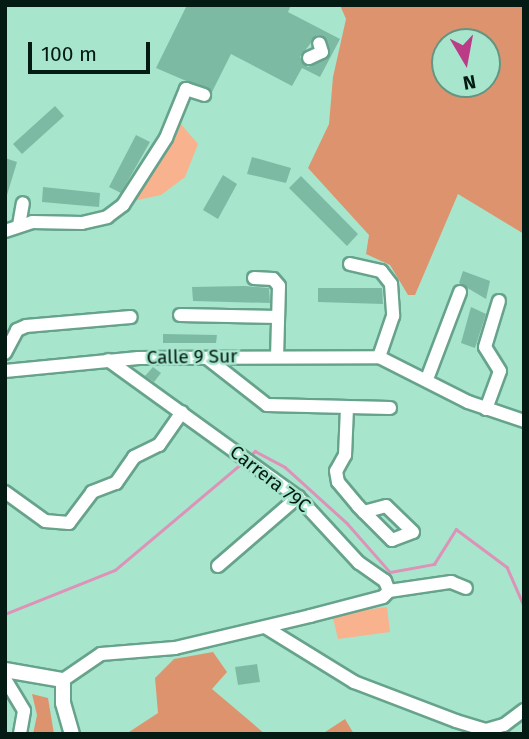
<!DOCTYPE html>
<html>
<head>
<meta charset="utf-8">
<style>
  body { margin:0 }
  #map { position:relative; width:529px; height:739px; overflow:hidden; background:#a7e5cd; font-family:"Fira Sans",sans-serif }
  div>[style] { position:absolute }
  .green>* { inset:0; background:#f9b28e }
  .forest>* { inset:0; background:#dd946e }
  .stream>* { height:2.5px; margin:-1.25px; padding:0 1.25px; transform-origin:1.25px; border-radius:1.25px; background:#dd92b8 }
  .building>* { inset:0; background:#7dbaa3 }
  .roads { filter:drop-shadow(2px 0 #67a38c) drop-shadow(-2px 0 #67a38c) drop-shadow(0 2px #67a38c) drop-shadow(0 -2px #67a38c) }
  .minor>* { height:12px; margin:-6px; padding:0 6px; transform-origin:6px; border-radius:6px; background:#fff }
  .major>* { height:14px; margin:-7px; padding:0 7px; transform-origin:7px; border-radius:7px; background:#fff }
  span { translate:-50% -50%; white-space:nowrap; text-align:center; line-height:1.15; -webkit-text-stroke:5px #a7e5cd; paint-order:stroke }
  .street-label { font-size:19px; color:#031b12 }
  .frame { position:absolute; inset:0; border:7px solid #031b12; pointer-events:none }
  .north { position:absolute; left:431px; top:28px; width:70px; height:70px; box-sizing:border-box; background:#a7e5cd; border:2px solid #659482; border-radius:50%; rotate:170deg; font-size:19px; font-weight:700; line-height:28px; text-align:center; color:#031b12 }
  .north::after { content:''; display:block; margin:auto; width:24px; height:32px; background:#bb3b86; clip-path:polygon(50% 0,100% 100%,50% 72%,0 100%) }
  .scale { position:absolute; left:28px; top:42px; width:122px; height:32px; box-sizing:border-box; border:4px solid #031b12; border-top:0; padding-left:9px; font-size:21px; line-height:24px; white-space:nowrap; color:#031b12; -webkit-text-stroke:5px #a7e5cd; paint-order:stroke }
</style>
</head>
<body>
<div id="map">
  <div class="green">
    <div style="clip-path:polygon(180px 123px,198px 144px,185px 177px,161px 195px,133px 201px)"></div>
    <div style="clip-path:polygon(387px 607px,390px 632px,338px 639px,332px 614px)"></div>
  </div>
  <div class="forest">
    <div style="clip-path:polygon(evenodd,340px 5px,524px 5px,524px 234px,458px 194px,415px 295px,408px 295px,390px 265px,366px 254px,369px 235px,308px 168px,329px 124px,333px 77px,346px 19px,340px 5px,445px 42px,487px 42px,487px 84px,445px 84px,445px 42px)"></div>
    <div style="clip-path:polygon(213px 652px,227px 672px,212px 689px,265px 734px,126px 734px,158px 713px,155px 678px,174px 659px)"></div>
    <div style="clip-path:polygon(32px 694px,48px 698px,54px 734px,33px 734px,37px 715px)"></div>
    <div style="clip-path:polygon(345px 719px,354px 734px,322px 734px)"></div>
  </div>
  <div class="stream">
    <div style="left:250px;top:456px;width:7px;rotate:-45deg"></div>
    <div style="left:255px;top:451px;width:34px;rotate:28deg"></div>
    <div style="left:285px;top:467px;width:84px;rotate:42.1deg"></div>
    <div style="left:347px;top:523px;width:65px;rotate:48.7deg"></div>
    <div style="left:390px;top:572px;width:45px;rotate:-10.3deg"></div>
    <div style="left:434px;top:564px;width:41px;rotate:-57.8deg"></div>
    <div style="left:456px;top:529px;width:64px;rotate:36.7deg"></div>
    <div style="left:507px;top:567px;width:43px;rotate:66.4deg"></div>
    <div style="left:5px;top:614px;width:118px;rotate:-21.8deg"></div>
    <div style="left:115px;top:570px;width:166px;rotate:-40.1deg"></div>
  </div>
  <div class="building">
    <div style="clip-path:polygon(evenodd,187px 5px,291px 5px,288px 12px,340px 39px,320px 77px,302px 68px,292px 86px,231px 54px,212px 92px,156px 68px,187px 5px,317px 35px,325px 37px,330px 54px,308px 67px,300px 57px,317px 35px)"></div>
    <div style="clip-path:polygon(55px 106px,64px 116px,22px 154px,13px 144px)"></div>
    <div style="clip-path:polygon(136px 135px,150px 142px,121px 193px,109px 187px)"></div>
    <div style="clip-path:polygon(252px 157px,291px 168px,286px 183px,247px 174px)"></div>
    <div style="clip-path:polygon(5px 158px,17px 162px,7px 195px,5px 195px)"></div>
    <div style="clip-path:polygon(223px 175px,237px 184px,218px 219px,203px 210px)"></div>
    <div style="clip-path:polygon(301px 176px,358px 234px,347px 246px,289px 188px)"></div>
    <div style="clip-path:polygon(43px 187px,100px 193px,99px 207px,42px 202px)"></div>
    <div style="clip-path:polygon(463px 271px,490px 281px,486px 299px,459px 283px)"></div>
    <div style="clip-path:polygon(245px 286px,269px 288px,270px 303px,193px 301px,192px 287px)"></div>
    <div style="clip-path:polygon(318px 288px,382px 288px,383px 304px,318px 302px)"></div>
    <div style="clip-path:polygon(471px 307px,486px 314px,475px 348px,461px 343px)"></div>
    <div style="clip-path:polygon(163px 334px,217px 335px,216px 343px,163px 343px)"></div>
    <div style="clip-path:polygon(153px 367px,161px 373px,154px 382px,145px 376px)"></div>
    <div style="clip-path:polygon(257px 664px,260px 682px,238px 685px,235px 667px)"></div>
  </div>
  <div class="roads">
    <div class="minor">
      <div style="left:309px;top:58px;width:14px;rotate:-25deg"></div>
      <div style="left:322px;top:52px;width:9px;rotate:-108deg"></div>
      <div style="left:19px;top:225px;width:22px;rotate:-80deg"></div>
      <div style="left:5px;top:231px;width:28px;rotate:-18deg"></div>
      <div style="left:32px;top:222px;width:50px;rotate:1.1deg"></div>
      <div style="left:82px;top:223px;width:26px;rotate:-13deg"></div>
      <div style="left:107px;top:217px;width:20px;rotate:-37deg"></div>
      <div style="left:123px;top:205px;width:80px;rotate:-57.3deg"></div>
      <div style="left:166px;top:138px;width:53px;rotate:-67.8deg"></div>
      <div style="left:186px;top:89px;width:19px;rotate:18deg"></div>
      <div style="left:350px;top:264px;width:32px;rotate:13deg"></div>
      <div style="left:381px;top:271px;width:16px;rotate:52deg"></div>
      <div style="left:391px;top:284px;width:32px;rotate:86deg"></div>
      <div style="left:393px;top:316px;width:43px;rotate:108.9deg"></div>
      <div style="left:254px;top:278px;width:19px;rotate:3deg"></div>
      <div style="left:273px;top:279px;width:9px;rotate:49deg"></div>
      <div style="left:279px;top:286px;width:70px;rotate:91.6deg"></div>
      <div style="left:180px;top:315px;width:98px;rotate:1.2deg"></div>
      <div style="left:5px;top:353px;width:26px;rotate:-62deg"></div>
      <div style="left:17px;top:330px;width:10px;rotate:-24deg"></div>
      <div style="left:26px;top:326px;width:105px;rotate:-4.9deg"></div>
      <div style="left:207px;top:358px;width:76px;rotate:38.1deg"></div>
      <div style="left:267px;top:405px;width:123px;rotate:1.4deg"></div>
      <div style="left:5px;top:371px;width:134px;rotate:-5.6deg"></div>
      <div style="left:138px;top:358px;width:241px;rotate:-0.2deg"></div>
      <div style="left:379px;top:357px;width:100px;rotate:26.8deg"></div>
      <div style="left:468px;top:402px;width:59px;rotate:18.7deg"></div>
      <div style="left:427px;top:379px;width:93px;rotate:-69.2deg"></div>
      <div style="left:347px;top:408px;width:47px;rotate:92.4deg"></div>
      <div style="left:345px;top:455px;width:18px;rotate:119deg"></div>
      <div style="left:336px;top:471px;width:11px;rotate:80deg"></div>
      <div style="left:338px;top:482px;width:31px;rotate:50deg"></div>
      <div style="left:358px;top:506px;width:48px;rotate:45deg"></div>
      <div style="left:392px;top:540px;width:22px;rotate:-21deg"></div>
      <div style="left:413px;top:532px;width:37px;rotate:-136deg"></div>
      <div style="left:386px;top:506px;width:23px;rotate:165deg"></div>
      <div style="left:486px;top:409px;width:40px;rotate:-69.8deg"></div>
      <div style="left:500px;top:371px;width:28px;rotate:-122deg"></div>
      <div style="left:485px;top:347px;width:48px;rotate:-73.1deg"></div>
      <div style="left:5px;top:492px;width:49px;rotate:35.9deg"></div>
      <div style="left:45px;top:521px;width:24px;rotate:5deg"></div>
      <div style="left:69px;top:523px;width:39px;rotate:-53deg"></div>
      <div style="left:92px;top:492px;width:26px;rotate:-21deg"></div>
      <div style="left:116px;top:483px;width:32px;rotate:-55deg"></div>
      <div style="left:134px;top:457px;width:28px;rotate:-26deg"></div>
      <div style="left:159px;top:445px;width:40px;rotate:-55.1deg"></div>
      <div style="left:218px;top:566px;width:106px;rotate:-40.8deg"></div>
      <div style="left:389px;top:591px;width:63px;rotate:-8.3deg"></div>
      <div style="left:451px;top:582px;width:16px;rotate:22deg"></div>
      <div style="left:265px;top:627px;width:105px;rotate:31.7deg"></div>
      <div style="left:354px;top:682px;width:109px;rotate:20.9deg"></div>
      <div style="left:456px;top:721px;width:31px;rotate:17deg"></div>
      <div style="left:486px;top:730px;width:19px;rotate:-16deg"></div>
      <div style="left:504px;top:725px;width:25px;rotate:-37deg"></div>
      <div style="left:5px;top:679px;width:37px;rotate:59deg"></div>
      <div style="left:24px;top:711px;width:23px;rotate:100deg"></div>
      <div style="left:63px;top:680px;width:46px;rotate:-34.4deg"></div>
      <div style="left:101px;top:654px;width:74px;rotate:-4.6deg"></div>
      <div style="left:175px;top:648px;width:139px;rotate:-13.3deg"></div>
      <div style="left:310px;top:616px;width:75px;rotate:-14.6deg"></div>
      <div style="left:383px;top:597px;width:8px;rotate:-45deg"></div>
      <div style="left:389px;top:591px;width:11px;rotate:-112deg"></div>
      <div style="left:385px;top:581px;width:32px;rotate:-145deg"></div>
      <div style="left:359px;top:563px;width:90px;rotate:-132.7deg"></div>
      <div style="left:298px;top:497px;width:234px;rotate:-144.2deg"></div>
    </div>
    <div class="major">
      <div style="left:5px;top:670px;width:59px;rotate:9.8deg"></div>
      <div style="left:63px;top:680px;width:23px;rotate:90deg"></div>
      <div style="left:63px;top:703px;width:32px;rotate:74deg"></div>
    </div>
  </div>
  <div class="street-label">
    <span style="left:192px;top:357px;rotate:-1deg">Calle 9 Sur</span>
    <span style="left:270px;top:479px;rotate:38deg">Carrera 79C</span>
  </div>
  <div class="frame"></div>
  <div class="north">N</div>
  <div class="scale">100 m</div>
</div>
</body>
</html>
